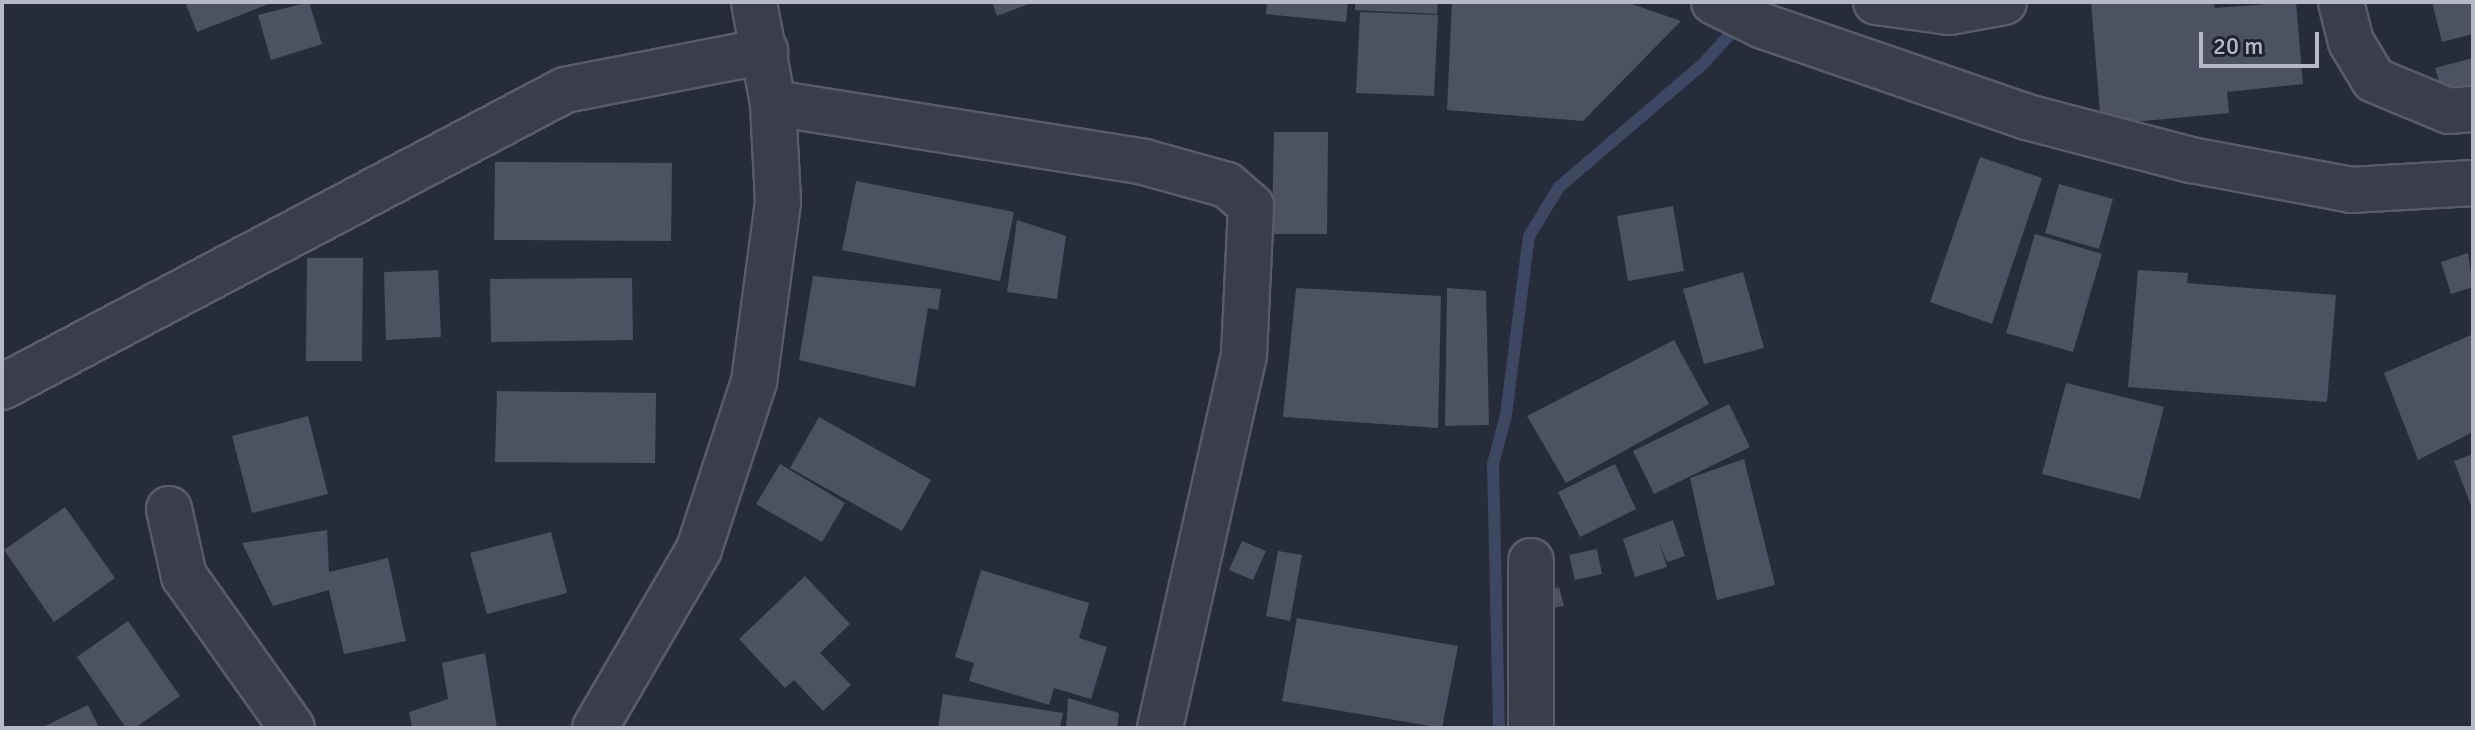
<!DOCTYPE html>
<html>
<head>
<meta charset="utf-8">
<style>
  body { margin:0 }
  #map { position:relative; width:2475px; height:730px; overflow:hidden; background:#262c3a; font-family:Signika,sans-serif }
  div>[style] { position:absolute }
  .stream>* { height:12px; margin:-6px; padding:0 6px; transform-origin:6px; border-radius:6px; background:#3e4761 }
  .building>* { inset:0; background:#4d5262 }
  .roads { filter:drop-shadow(2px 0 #585c68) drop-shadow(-2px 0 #585c68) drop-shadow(0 2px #585c68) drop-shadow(0 -2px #585c68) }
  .minor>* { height:44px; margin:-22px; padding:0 22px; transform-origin:22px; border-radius:22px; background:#3a3e4b }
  span { translate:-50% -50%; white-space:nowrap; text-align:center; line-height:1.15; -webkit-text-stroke:7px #1f232f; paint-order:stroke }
  .frame { position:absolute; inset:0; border:4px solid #b6b9c6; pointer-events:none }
  .scale { position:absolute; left:2199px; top:32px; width:120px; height:36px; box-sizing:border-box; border:4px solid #b6b9c6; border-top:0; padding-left:10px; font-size:24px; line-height:28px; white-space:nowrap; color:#b6b9c6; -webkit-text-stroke:6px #1f232f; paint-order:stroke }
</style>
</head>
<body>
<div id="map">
  <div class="stream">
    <div style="left:1499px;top:728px;width:264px;rotate:-91.3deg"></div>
    <div style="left:1493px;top:464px;width:51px;rotate:-75.1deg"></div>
    <div style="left:1506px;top:415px;width:180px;rotate:-82.7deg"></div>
    <div style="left:1529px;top:236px;width:57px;rotate:-58.5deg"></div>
    <div style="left:1559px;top:187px;width:189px;rotate:-40.5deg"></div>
    <div style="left:1703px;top:64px;width:57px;rotate:-47.9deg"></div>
  </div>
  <div class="building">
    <div style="clip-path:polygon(185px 2px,274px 2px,197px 32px)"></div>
    <div style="clip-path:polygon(309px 2px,322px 44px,271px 60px,258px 15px)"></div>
    <div style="clip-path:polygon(992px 2px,1034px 2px,997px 16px)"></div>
    <div style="clip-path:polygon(1267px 2px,1348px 2px,1346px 22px,1266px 14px)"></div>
    <div style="clip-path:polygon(1355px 2px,1438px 2px,1437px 14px,1355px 10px)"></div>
    <div style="clip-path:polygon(1452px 2px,1626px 2px,1681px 21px,1583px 121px,1447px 110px)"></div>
    <div style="clip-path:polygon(2091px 2px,2214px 2px,2215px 8px,2296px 2px,2303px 84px,2227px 92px,2229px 113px,2101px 125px)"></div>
    <div style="clip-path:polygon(2432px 2px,2473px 2px,2473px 34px,2442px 42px)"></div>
    <div style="clip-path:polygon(1360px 12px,1438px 15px,1434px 96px,1356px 93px)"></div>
    <div style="clip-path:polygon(2473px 58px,2473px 98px,2446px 105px,2435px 68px)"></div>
    <div style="clip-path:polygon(1274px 132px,1328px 132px,1327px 234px,1272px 234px)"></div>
    <div style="clip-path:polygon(1980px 157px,2042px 178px,1992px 324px,1930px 302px)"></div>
    <div style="clip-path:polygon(495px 162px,672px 163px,671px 241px,494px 240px)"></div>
    <div style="clip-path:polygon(856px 181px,1014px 212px,1000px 281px,842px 250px)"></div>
    <div style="clip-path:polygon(2059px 184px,2113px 199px,2099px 249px,2045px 233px)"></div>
    <div style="clip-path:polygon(1673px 206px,1684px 271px,1628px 281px,1617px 216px)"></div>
    <div style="clip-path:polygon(1017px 220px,1066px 236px,1057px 299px,1007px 292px)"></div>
    <div style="clip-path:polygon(2035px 234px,2102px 254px,2073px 352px,2006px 333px)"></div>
    <div style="clip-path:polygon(2468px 253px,2473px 287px,2451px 294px,2441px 262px)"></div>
    <div style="clip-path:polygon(307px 258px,363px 258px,362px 361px,306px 361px)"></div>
    <div style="clip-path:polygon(438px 270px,441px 337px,386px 340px,384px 272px)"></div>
    <div style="clip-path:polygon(2138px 270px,2188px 273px,2187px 283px,2336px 295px,2327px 402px,2128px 387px)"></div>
    <div style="clip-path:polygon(1743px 272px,1764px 348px,1704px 364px,1683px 289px)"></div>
    <div style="clip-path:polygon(813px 276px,941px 289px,938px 310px,928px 308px,915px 387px,799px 360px)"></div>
    <div style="clip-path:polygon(632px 278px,633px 340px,491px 342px,490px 279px)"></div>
    <div style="clip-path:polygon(1296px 288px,1441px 296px,1438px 428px,1283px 417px)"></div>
    <div style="clip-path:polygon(1447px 288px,1486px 291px,1489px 425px,1445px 426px)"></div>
    <div style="clip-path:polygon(2471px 335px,2473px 432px,2418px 460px,2384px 373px)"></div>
    <div style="clip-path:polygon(1674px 340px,1709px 404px,1566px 483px,1527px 416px)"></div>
    <div style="clip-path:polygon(2066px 383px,2164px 407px,2140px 499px,2042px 474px)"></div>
    <div style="clip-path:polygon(497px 391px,656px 393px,655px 463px,495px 462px)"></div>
    <div style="clip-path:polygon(1729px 404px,1750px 447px,1654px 494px,1633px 451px)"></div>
    <div style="clip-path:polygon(308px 416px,328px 494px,252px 513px,232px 436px)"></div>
    <div style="clip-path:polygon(819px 417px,931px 480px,902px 531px,790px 468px)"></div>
    <div style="clip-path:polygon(2473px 454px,2473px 511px,2454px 461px)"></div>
    <div style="clip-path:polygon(1744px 459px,1775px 585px,1717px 600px,1690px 478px)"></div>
    <div style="clip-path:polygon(780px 464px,845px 503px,822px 542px,756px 504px)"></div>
    <div style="clip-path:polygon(1615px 464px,1636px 509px,1580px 537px,1558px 492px)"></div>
    <div style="clip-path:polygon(65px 507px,115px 578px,54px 622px,4px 550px)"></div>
    <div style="clip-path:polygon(1673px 520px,1685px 556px,1667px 562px,1659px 542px,1667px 567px,1635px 577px,1623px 539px)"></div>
    <div style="clip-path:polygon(327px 530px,329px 572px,388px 558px,406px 641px,344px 654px,329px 590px,273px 606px,242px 543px)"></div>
    <div style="clip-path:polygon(551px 532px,567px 593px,487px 614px,470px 553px)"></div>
    <div style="clip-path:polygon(1242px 541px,1266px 551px,1253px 580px,1229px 570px)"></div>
    <div style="clip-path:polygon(1597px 549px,1602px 574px,1575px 580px,1569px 555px)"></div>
    <div style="clip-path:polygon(1278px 551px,1302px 555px,1290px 621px,1266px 616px)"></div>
    <div style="clip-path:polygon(981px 570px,1089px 603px,1079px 638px,1107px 647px,1091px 699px,1054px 688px,1049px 705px,969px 681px,974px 663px,955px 657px)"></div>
    <div style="clip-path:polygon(805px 576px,850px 624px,820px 653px,851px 685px,823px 711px,794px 680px,785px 688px,739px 639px)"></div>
    <div style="clip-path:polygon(1559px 587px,1564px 606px,1548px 609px,1544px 591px)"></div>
    <div style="clip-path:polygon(1297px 618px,1458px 646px,1442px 728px,1282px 701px)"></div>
    <div style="clip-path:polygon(128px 621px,180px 696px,135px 728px,126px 728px,77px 657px)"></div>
    <div style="clip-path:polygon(485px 653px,497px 728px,412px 728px,409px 712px,448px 699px,442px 663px)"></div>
    <div style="clip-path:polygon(943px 694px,1063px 713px,1060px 728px,938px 728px)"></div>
    <div style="clip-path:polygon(1068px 698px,1119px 713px,1117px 728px,1066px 728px)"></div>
    <div style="clip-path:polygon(88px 705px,99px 728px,41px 728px)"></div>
  </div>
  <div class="roads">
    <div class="minor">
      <div style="left:1714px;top:2px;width:55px;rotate:26.1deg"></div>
      <div style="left:1763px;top:26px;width:279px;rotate:19deg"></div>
      <div style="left:2027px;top:117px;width:170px;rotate:14.7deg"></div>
      <div style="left:2191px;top:160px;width:163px;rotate:10.6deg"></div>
      <div style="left:2351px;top:190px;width:122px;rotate:-3.3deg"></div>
      <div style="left:1876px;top:2px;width:74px;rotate:7.8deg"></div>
      <div style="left:1949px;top:12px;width:56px;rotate:-10.3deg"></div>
      <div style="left:2341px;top:2px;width:41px;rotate:76deg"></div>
      <div style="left:2351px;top:42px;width:44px;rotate:58.8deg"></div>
      <div style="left:2374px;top:80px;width:81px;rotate:22.5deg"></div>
      <div style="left:2449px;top:111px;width:24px;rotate:-5deg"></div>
      <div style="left:773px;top:103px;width:376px;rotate:9deg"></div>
      <div style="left:1144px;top:162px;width:86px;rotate:15.5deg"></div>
      <div style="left:1227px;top:185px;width:32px;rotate:41deg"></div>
      <div style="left:1251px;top:206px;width:149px;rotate:92.7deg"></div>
      <div style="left:1244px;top:355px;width:382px;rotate:102.7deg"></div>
      <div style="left:2px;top:387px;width:637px;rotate:-27.81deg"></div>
      <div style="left:565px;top:90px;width:204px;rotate:-11deg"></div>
      <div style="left:169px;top:509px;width:69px;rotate:77.4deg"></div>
      <div style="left:184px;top:576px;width:186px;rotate:54.6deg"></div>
      <div style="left:1531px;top:561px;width:167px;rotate:90deg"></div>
      <div style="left:595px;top:728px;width:207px;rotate:-59.8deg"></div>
      <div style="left:699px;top:549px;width:176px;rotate:-71.8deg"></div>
      <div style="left:754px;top:382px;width:182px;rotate:-82.4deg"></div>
      <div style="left:778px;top:202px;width:99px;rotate:-92.9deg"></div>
      <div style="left:773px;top:103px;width:103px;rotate:-100.7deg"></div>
    </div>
  </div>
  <div class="frame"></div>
  <div class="scale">20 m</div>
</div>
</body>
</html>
